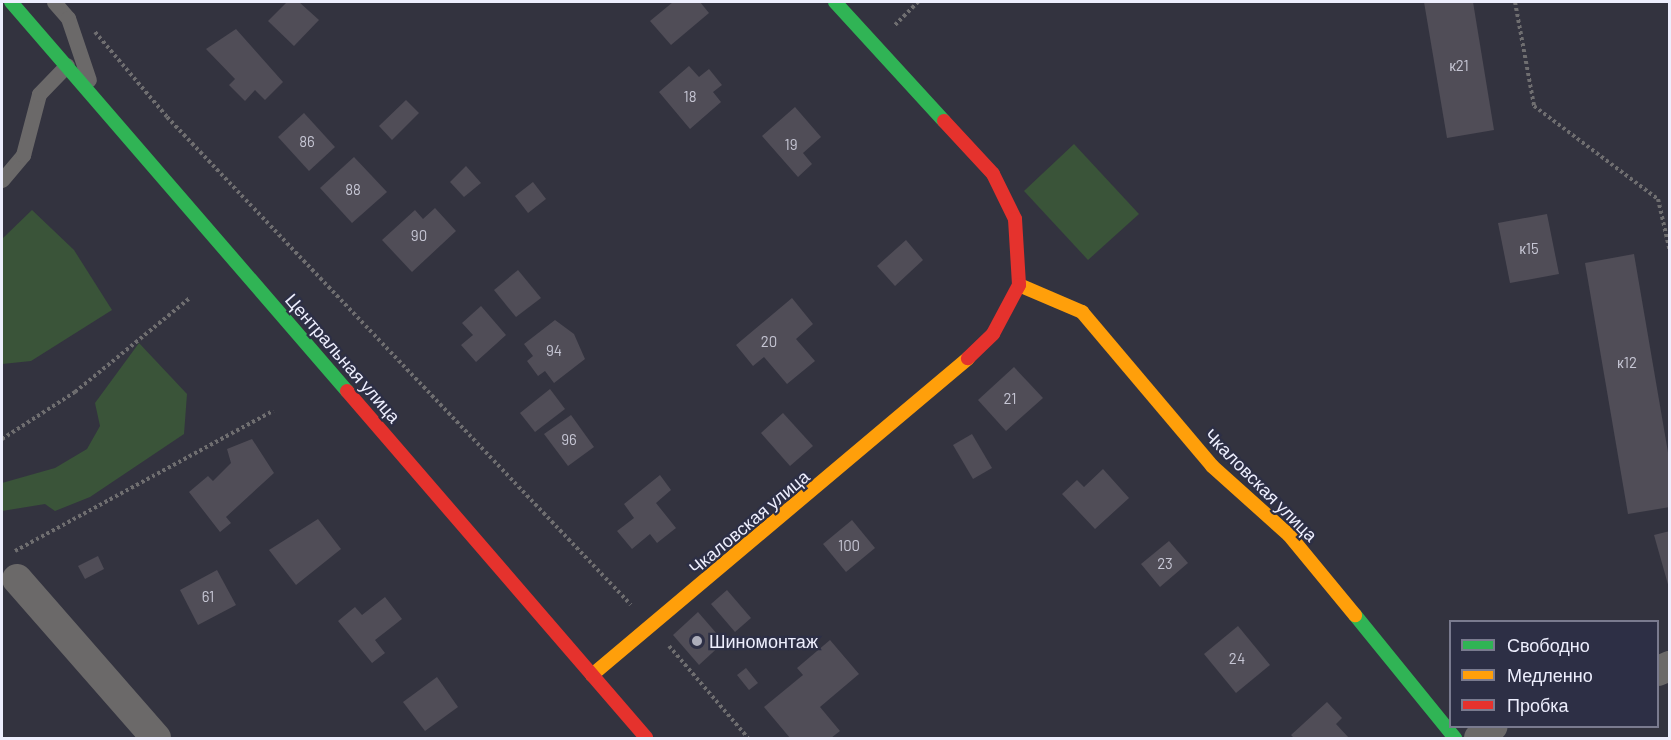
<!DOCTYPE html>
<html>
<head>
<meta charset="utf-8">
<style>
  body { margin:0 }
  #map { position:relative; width:1671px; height:740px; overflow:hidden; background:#33333f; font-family:Barlow,sans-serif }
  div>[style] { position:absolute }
  .green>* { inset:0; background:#3a5439 }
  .building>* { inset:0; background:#504d57 }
  .path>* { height:4px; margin-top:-2px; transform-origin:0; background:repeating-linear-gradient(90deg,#6f6e70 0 3px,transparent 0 6px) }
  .lane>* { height:15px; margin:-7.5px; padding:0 7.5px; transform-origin:7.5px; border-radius:7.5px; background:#6b6969 }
  .street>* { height:30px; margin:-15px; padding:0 15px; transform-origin:15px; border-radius:15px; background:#6b6969 }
  .fast>* { height:14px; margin:-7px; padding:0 7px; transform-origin:7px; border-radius:7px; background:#30b455 }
  .slow>* { height:14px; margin:-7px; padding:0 7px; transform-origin:7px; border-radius:7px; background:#ff9f0a }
  .jam>* { height:14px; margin:-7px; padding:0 7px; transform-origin:7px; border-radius:7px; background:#e5322d }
  .dots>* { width:16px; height:16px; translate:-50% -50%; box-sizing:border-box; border:3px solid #2d2f45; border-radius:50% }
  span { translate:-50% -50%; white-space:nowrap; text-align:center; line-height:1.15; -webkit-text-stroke:4.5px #2d2f45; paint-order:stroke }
  .number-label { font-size:15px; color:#c6c6d4 }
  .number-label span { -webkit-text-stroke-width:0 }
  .street-label { font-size:18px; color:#edeefd }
  .poi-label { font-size:18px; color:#edeefd }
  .left { translate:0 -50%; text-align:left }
  .frame { position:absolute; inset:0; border:3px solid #edeefd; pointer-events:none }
  .legend { position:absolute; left:1449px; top:620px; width:210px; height:108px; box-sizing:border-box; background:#2d2f45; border:2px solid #7a7b8f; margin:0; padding:8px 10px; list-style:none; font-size:18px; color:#edeefd }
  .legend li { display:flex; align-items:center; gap:12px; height:30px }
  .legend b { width:30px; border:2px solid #7a7b8f }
</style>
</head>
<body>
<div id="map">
  <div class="green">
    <div style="clip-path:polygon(1074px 144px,1139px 214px,1088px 260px,1024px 191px)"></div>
    <div style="clip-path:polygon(32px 210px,74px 250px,112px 310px,31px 361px,2px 364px,2px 239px)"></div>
    <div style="clip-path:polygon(139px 343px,187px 394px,184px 434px,90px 497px,55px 511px,45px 504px,2px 511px,2px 483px,55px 468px,87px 449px,100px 426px,95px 403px)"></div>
  </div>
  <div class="building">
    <div style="clip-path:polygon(287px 2px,299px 2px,319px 20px,294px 46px,268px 21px)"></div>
    <div style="clip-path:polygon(673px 2px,700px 2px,709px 13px,671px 45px,650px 21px)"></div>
    <div style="clip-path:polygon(1424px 2px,1473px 2px,1494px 130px,1447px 138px)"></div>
    <div style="clip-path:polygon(236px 29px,283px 82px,265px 100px,255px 90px,245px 101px,229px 85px,235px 79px,206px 49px)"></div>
    <div style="clip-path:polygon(689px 66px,699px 77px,709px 69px,722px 85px,713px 92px,721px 102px,690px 129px,659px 92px)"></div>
    <div style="clip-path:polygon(406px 100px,419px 113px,392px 140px,379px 126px)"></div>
    <div style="clip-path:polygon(795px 107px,821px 137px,803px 153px,812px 164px,798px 177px,762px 136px)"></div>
    <div style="clip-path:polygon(304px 113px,335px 147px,309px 171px,278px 137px)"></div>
    <div style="clip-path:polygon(354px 157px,387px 192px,352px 223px,320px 188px)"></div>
    <div style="clip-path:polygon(466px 166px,481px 183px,464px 197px,450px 182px)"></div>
    <div style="clip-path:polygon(533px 182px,546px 199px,528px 213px,515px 196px)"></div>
    <div style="clip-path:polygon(435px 208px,456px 231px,412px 272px,382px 240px,415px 210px,423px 219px)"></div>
    <div style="clip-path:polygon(1547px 214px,1559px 274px,1510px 283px,1498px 223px)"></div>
    <div style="clip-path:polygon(906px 240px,923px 260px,895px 286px,877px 266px)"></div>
    <div style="clip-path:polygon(1634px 254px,1670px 464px,1670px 507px,1628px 514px,1585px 263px)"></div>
    <div style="clip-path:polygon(518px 270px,541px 298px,516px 317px,494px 290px)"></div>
    <div style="clip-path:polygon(792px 298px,813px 324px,796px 339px,815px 361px,787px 384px,764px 357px,753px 366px,736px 345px)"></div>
    <div style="clip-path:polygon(481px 306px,506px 335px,476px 362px,461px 345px,473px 335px,462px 323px)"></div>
    <div style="clip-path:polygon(555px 320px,574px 334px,585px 359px,554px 383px,545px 371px,538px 376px,527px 361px,533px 356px,524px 344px)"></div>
    <div style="clip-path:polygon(1014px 367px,1043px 398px,1006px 431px,978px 400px)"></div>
    <div style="clip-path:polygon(550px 389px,565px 409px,535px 432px,520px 413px)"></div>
    <div style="clip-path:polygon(783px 413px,813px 446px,790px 466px,761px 433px)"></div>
    <div style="clip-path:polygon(571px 415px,594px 447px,568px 466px,544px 434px)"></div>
    <div style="clip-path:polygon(972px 434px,992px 468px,973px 479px,953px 445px)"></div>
    <div style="clip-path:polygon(252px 439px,274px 473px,226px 517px,231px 523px,220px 532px,189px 492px,208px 476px,213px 481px,231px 463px,227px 449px)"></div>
    <div style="clip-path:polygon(1103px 469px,1129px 498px,1095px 529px,1062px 494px,1077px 480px,1084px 487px)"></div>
    <div style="clip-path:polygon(660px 475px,671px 490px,656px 503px,676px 528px,657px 543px,650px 534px,632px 549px,617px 531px,634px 518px,624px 504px)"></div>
    <div style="clip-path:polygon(318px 519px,341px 549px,296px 585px,269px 550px)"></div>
    <div style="clip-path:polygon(852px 520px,875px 548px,846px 572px,823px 544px)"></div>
    <div style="clip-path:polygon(1670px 531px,1670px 588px,1669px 588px,1654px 535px)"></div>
    <div style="clip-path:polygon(1169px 541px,1188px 563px,1160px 587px,1141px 564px)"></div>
    <div style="clip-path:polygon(98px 556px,104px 569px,85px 579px,78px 566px)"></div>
    <div style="clip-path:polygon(217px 570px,236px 605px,198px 625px,180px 590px)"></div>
    <div style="clip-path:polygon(727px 590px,751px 618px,735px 632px,711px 604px)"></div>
    <div style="clip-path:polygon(385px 597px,402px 619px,375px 640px,385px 653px,372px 663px,338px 621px,355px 607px,362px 615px)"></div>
    <div style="clip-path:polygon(698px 612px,724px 642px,699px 665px,673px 635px)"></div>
    <div style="clip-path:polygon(1238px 626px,1270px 665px,1236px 693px,1204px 654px)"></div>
    <div style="clip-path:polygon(830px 640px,859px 674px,820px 707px,840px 731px,831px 738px,790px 738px,764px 707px,803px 675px,797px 668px)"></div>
    <div style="clip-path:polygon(746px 668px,758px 683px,749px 690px,737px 675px)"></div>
    <div style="clip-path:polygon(437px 677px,458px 707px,425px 731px,403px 702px)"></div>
    <div style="clip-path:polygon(1327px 702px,1342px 718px,1336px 724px,1349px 738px,1294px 738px,1291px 735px)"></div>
  </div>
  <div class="path">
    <div style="left:1515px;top:2px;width:106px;rotate:79.6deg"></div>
    <div style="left:1534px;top:106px;width:155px;rotate:36.9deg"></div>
    <div style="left:1658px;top:199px;width:54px;rotate:77.2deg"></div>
    <div style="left:895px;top:25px;width:33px;rotate:-45deg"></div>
    <div style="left:95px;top:32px;width:111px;rotate:49.7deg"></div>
    <div style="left:167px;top:117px;width:673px;rotate:46.44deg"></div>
    <div style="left:2px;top:439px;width:87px;rotate:-32.8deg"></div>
    <div style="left:75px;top:392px;width:149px;rotate:-39.3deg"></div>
    <div style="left:15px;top:551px;width:294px;rotate:-28.5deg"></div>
    <div style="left:669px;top:646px;width:121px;rotate:49.3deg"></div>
  </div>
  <div class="lane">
    <div style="left:54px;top:2px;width:21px;rotate:49deg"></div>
    <div style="left:68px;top:18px;width:65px;rotate:71.3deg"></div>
    <div style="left:2px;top:180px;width:33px;rotate:-50deg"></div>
    <div style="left:23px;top:155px;width:63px;rotate:-75.3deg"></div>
    <div style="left:39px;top:94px;width:40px;rotate:-46deg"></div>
  </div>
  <div class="street">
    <div style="left:17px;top:579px;width:211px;rotate:48.8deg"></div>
    <div style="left:1658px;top:671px;width:13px;rotate:-23deg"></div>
    <div style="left:1479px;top:738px;width:18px;rotate:-41deg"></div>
  </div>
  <div class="fast">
    <div style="left:11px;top:2px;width:514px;rotate:49.18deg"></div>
    <div style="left:835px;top:2px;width:161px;rotate:47.5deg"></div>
    <div style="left:1355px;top:615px;width:159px;rotate:50.9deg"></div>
  </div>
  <div class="slow">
    <div style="left:1019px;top:285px;width:69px;rotate:23.2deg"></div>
    <div style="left:1082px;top:312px;width:202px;rotate:49.8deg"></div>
    <div style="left:1212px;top:466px;width:103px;rotate:41.9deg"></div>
    <div style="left:1289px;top:535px;width:104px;rotate:50.5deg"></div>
    <div style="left:592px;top:675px;width:492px;rotate:-40.1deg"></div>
  </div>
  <div class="jam">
    <div style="left:944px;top:121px;width:72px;rotate:47.2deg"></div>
    <div style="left:993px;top:174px;width:50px;rotate:63.9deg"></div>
    <div style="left:1015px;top:219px;width:66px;rotate:86.5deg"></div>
    <div style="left:1019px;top:285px;width:55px;rotate:118deg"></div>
    <div style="left:993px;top:334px;width:35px;rotate:136deg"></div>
    <div style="left:347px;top:391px;width:458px;rotate:49.2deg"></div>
  </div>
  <div class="dots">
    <div style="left:697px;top:641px;background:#acadba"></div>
  </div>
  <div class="number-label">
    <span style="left:1459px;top:66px">к21</span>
    <span style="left:690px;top:97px">18</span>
    <span style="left:307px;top:142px">86</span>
    <span style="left:791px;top:145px">19</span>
    <span style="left:353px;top:190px">88</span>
    <span style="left:419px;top:236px">90</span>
    <span style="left:1529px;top:249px">к15</span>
    <span style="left:769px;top:342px">20</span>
    <span style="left:554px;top:351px">94</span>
    <span style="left:1627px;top:363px">к12</span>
    <span style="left:1010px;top:399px">21</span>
    <span style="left:569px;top:440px">96</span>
    <span style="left:849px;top:546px">100</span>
    <span style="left:1165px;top:564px">23</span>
    <span style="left:208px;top:597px">61</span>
    <span style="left:1237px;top:659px">24</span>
  </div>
  <div class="street-label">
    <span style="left:343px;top:358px;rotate:49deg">Центральная улица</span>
    <span style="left:1261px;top:485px;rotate:45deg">Чкаловская улица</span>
    <span style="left:749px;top:522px;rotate:-40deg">Чкаловская улица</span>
  </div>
  <div class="poi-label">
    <span class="left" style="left:709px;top:641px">Шиномонтаж</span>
  </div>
  <div class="frame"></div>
  <ul class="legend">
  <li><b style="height:8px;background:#30b455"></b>Свободно</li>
  <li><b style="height:8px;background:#ff9f0a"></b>Медленно</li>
  <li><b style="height:8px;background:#e5322d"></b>Пробка</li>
  </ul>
</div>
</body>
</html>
